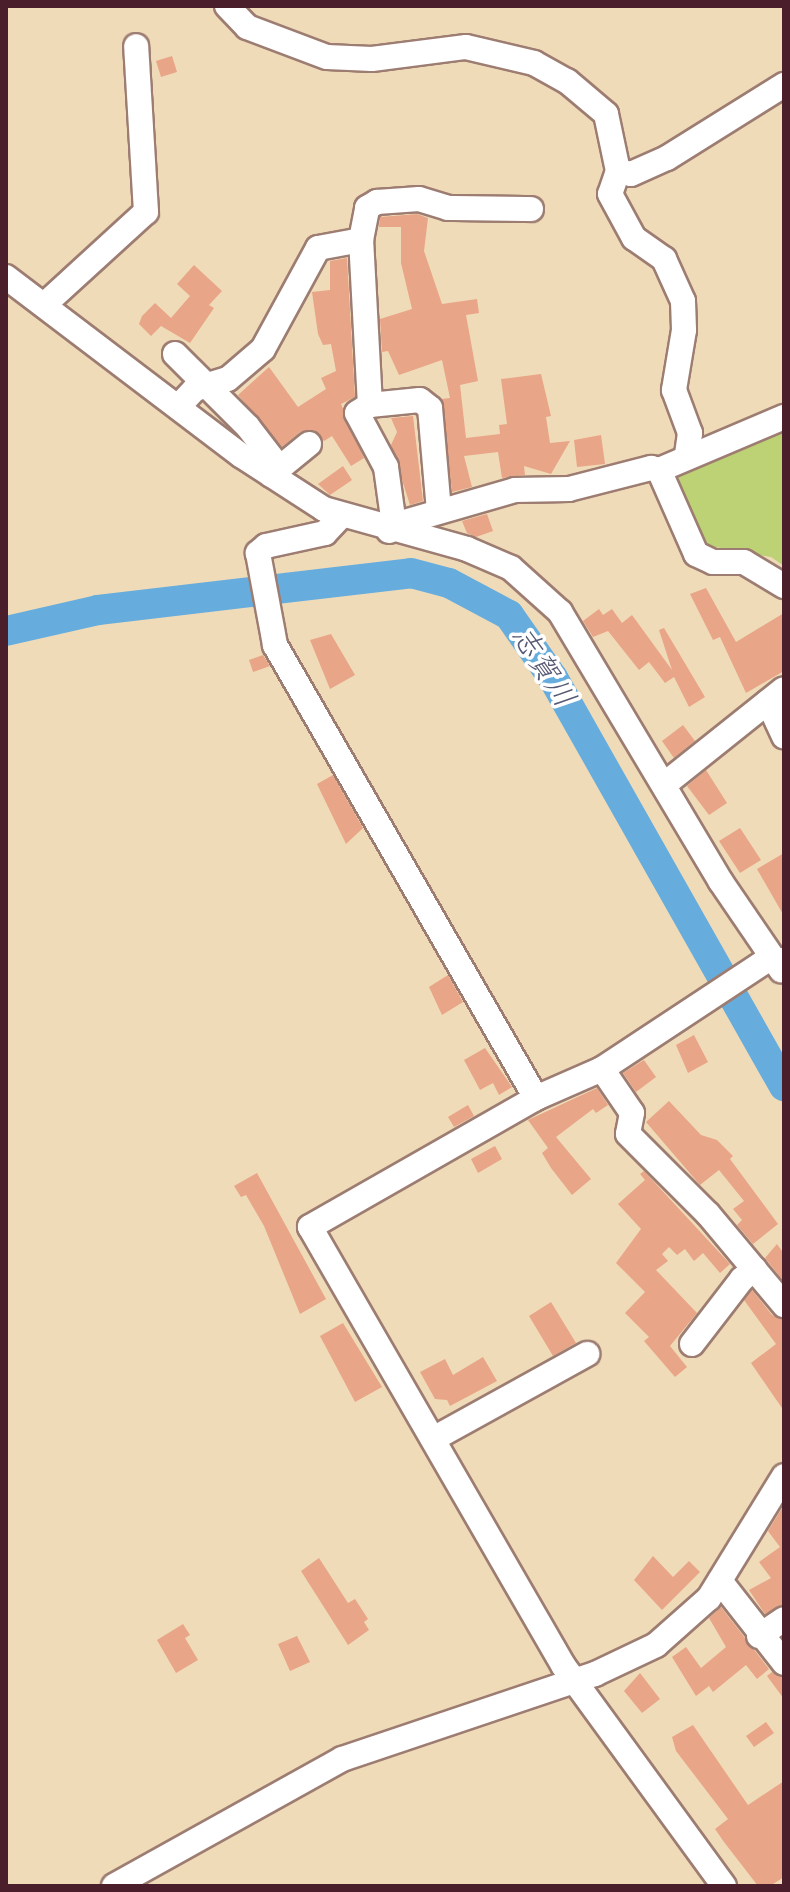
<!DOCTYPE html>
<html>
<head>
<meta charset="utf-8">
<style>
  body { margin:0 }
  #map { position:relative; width:790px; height:1892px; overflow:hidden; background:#f0dbb9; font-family:"Architects Daughter","Klee One",sans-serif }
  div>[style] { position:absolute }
  .green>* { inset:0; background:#bdd175 }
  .river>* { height:30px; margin:-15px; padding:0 15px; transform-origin:15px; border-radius:15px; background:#66addd }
  .building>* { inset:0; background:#e8a587 }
  .roads { filter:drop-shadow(2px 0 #9d7d72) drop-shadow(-2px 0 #9d7d72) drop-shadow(0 2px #9d7d72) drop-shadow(0 -2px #9d7d72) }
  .minor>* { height:24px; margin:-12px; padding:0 12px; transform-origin:12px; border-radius:12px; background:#fff }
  span { translate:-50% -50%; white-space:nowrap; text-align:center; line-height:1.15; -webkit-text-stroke:7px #fff; paint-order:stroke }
  .water-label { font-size:30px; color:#555872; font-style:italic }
  .frame { position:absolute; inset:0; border:8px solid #4a1f2b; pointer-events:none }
</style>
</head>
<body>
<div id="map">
  <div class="green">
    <div style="clip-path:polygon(784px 429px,784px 566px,771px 557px,704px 545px,674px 473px)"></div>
  </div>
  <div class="river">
    <div style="left:6px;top:631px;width:94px;rotate:-12.9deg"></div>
    <div style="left:98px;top:610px;width:315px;rotate:-6.7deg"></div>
    <div style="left:411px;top:573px;width:39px;rotate:15deg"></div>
    <div style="left:449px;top:583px;width:68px;rotate:28.1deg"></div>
    <div style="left:509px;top:615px;width:77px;rotate:55.1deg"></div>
    <div style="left:553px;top:678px;width:469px;rotate:60.5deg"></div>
  </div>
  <div class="building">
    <div style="clip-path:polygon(172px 56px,177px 72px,161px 77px,156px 61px)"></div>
    <div style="clip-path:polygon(417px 214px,428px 218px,424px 251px,442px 304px,477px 299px,479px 313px,466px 315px,478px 381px,460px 385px,466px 438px,500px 434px,499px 425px,507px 424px,501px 379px,541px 374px,551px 416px,546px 417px,550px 443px,570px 441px,551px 474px,524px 466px,525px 475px,502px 478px,498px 452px,464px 456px,472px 487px,452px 492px,442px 399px,450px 398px,442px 360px,399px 375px,388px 351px,382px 352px,380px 319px,412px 309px,401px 263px,401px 227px,379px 227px,380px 217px)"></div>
    <div style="clip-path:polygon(347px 258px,355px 397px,341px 404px,364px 458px,351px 466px,332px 436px,324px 441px,314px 430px,300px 432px,282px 447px,238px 395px,269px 367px,298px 407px,326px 389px,321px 378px,336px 371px,331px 344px,323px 345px,318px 334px,312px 292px,330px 290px,330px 261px)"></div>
    <div style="clip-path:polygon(194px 265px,222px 291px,209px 305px,214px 308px,190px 343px,161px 326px,151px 336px,139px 324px,142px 316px,155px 303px,171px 318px,190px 296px,177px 284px)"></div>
    <div style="clip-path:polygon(413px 416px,423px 501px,410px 505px,391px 445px,397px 432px,391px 418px)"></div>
    <div style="clip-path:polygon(601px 435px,605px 464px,577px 467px,574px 440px)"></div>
    <div style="clip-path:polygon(343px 466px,352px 480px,330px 495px,318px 484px)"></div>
    <div style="clip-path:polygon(487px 514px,493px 531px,476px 537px,467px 533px,462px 521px)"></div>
    <div style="clip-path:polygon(706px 588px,736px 642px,784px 613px,784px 671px,746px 693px,720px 637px,713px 640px,690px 594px)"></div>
    <div style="clip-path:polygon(599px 609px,603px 615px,612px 609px,622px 623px,632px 615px,672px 670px,659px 630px,664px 628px,705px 697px,689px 707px,674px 677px,665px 683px,649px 662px,639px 670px,608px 631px,593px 637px,583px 621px)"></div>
    <div style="clip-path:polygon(331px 634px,355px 675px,330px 689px,310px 640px)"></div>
    <div style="clip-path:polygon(263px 655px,270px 666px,253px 672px,249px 660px)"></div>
    <div style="clip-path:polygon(683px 725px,695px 741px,674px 758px,662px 741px)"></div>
    <div style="clip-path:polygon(706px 770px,727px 803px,709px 815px,687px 786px)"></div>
    <div style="clip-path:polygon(333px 775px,363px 828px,346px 844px,317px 784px)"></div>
    <div style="clip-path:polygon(740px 828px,761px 860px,740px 873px,719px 841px)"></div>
    <div style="clip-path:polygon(784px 853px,784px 916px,757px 869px)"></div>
    <div style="clip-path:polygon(448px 975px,463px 1002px,442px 1015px,429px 987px)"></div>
    <div style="clip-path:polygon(694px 1035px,708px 1062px,688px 1073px,676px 1045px)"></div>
    <div style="clip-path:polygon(485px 1048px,512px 1087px,499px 1095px,493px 1083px,480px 1090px,464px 1060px)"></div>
    <div style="clip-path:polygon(644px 1060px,656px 1077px,636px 1092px,623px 1073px)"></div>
    <div style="clip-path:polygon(597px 1088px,608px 1105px,596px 1113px,593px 1109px,556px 1137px,591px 1179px,572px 1195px,551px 1168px,542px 1153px,548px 1148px,528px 1120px)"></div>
    <div style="clip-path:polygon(669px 1101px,701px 1135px,717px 1140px,733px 1156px,730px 1159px,778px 1224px,753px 1244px,737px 1225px,742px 1220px,733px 1209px,744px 1201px,719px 1170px,700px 1185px,646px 1122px)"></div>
    <div style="clip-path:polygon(468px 1105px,474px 1116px,454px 1127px,448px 1117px)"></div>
    <div style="clip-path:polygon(495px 1146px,502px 1159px,478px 1173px,471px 1159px)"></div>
    <div style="clip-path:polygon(644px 1171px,730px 1264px,720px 1273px,703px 1253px,694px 1261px,685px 1249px,677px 1255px,669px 1247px,662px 1254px,668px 1261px,656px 1270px,697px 1313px,670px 1346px,687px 1367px,675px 1377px,644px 1341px,649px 1337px,625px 1313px,645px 1292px,616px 1263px,641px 1229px,618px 1204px,645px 1180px,640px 1174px)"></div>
    <div style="clip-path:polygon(257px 1173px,326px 1299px,300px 1314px,264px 1226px,246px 1195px,241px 1197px,234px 1186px)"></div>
    <div style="clip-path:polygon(777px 1244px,784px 1254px,784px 1282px,765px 1258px)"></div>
    <div style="clip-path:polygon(752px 1290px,772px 1315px,784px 1320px,784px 1411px,751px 1363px,776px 1344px,744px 1300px)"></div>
    <div style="clip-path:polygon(551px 1302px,576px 1343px,553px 1356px,529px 1316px)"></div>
    <div style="clip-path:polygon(343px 1323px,382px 1387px,355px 1402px,320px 1336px)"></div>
    <div style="clip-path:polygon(483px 1357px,497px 1381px,450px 1406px,447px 1400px,435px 1399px,420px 1372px,445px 1359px,453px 1375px)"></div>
    <div style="clip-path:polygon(784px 1505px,784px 1604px,765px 1614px,749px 1590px,771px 1578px,759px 1562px,780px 1547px,768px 1531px)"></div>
    <div style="clip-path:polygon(653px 1556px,673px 1577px,689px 1561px,700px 1572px,662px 1610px,634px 1580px)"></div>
    <div style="clip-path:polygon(319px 1558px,348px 1603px,355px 1599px,368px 1619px,364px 1622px,369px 1630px,348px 1645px,301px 1571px)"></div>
    <div style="clip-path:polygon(721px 1607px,769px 1669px,757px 1679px,746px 1665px,713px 1692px,709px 1686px,696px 1696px,672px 1657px,686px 1647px,701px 1668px,726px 1647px,709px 1618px)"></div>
    <div style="clip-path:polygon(183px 1624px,190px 1635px,185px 1638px,198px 1660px,176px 1673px,157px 1640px)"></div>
    <div style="clip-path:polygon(297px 1636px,310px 1662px,290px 1671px,278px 1644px)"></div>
    <div style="clip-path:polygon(772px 1672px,784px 1678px,784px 1699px,767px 1676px)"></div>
    <div style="clip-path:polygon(640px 1673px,660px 1699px,642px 1713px,624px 1691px)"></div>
    <div style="clip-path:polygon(766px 1722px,774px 1733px,754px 1747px,746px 1736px)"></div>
    <div style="clip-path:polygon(693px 1725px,748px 1805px,784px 1781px,784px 1877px,770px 1886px,758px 1886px,724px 1842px,715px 1829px,728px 1819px,676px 1751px,672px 1737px)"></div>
  </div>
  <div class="roads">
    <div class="minor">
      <div style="left:227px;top:6px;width:29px;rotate:46deg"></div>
      <div style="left:247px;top:27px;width:85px;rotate:20.6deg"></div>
      <div style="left:327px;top:57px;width:45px;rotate:2.5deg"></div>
      <div style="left:372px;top:59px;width:95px;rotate:-7.3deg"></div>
      <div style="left:466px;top:47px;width:70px;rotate:13.2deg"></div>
      <div style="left:534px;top:63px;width:38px;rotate:29deg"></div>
      <div style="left:567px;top:81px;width:51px;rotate:40.2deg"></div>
      <div style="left:606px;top:114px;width:58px;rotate:78.1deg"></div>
      <div style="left:618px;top:171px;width:13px;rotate:13deg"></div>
      <div style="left:631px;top:174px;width:39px;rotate:-24deg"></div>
      <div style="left:667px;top:158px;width:138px;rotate:-32deg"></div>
      <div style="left:618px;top:171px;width:24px;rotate:109deg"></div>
      <div style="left:610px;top:194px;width:50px;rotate:61.4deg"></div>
      <div style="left:634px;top:238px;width:37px;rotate:35deg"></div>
      <div style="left:664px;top:259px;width:46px;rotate:65.7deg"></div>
      <div style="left:683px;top:301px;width:29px;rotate:88deg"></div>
      <div style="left:684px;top:330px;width:61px;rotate:99.5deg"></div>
      <div style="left:674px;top:390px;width:46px;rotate:69.6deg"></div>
      <div style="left:690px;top:433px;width:22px;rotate:98deg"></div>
      <div style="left:6px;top:277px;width:296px;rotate:37.2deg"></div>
      <div style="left:242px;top:456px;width:98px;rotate:32.9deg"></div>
      <div style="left:324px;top:509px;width:148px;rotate:15.6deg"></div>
      <div style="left:467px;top:549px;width:48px;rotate:23.4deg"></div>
      <div style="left:511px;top:568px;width:66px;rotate:41.9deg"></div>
      <div style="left:560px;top:612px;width:314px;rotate:59.2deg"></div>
      <div style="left:721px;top:882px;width:107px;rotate:55.7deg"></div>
      <div style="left:44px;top:305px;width:138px;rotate:-42.4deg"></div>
      <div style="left:146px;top:212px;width:166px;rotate:-93.4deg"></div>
      <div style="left:175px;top:354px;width:103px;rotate:45deg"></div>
      <div style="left:248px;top:427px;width:49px;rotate:52.4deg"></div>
      <div style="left:370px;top:405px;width:165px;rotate:-93.1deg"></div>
      <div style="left:361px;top:240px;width:33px;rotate:-79deg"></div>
      <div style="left:367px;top:208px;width:12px;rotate:-31deg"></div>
      <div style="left:377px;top:202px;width:42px;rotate:-4.1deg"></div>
      <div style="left:419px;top:199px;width:30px;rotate:17deg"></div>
      <div style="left:448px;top:208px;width:83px;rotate:0.7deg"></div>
      <div style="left:178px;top:407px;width:25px;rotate:-47deg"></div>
      <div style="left:195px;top:389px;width:34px;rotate:-17deg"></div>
      <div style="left:228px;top:379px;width:46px;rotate:-40.6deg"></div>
      <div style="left:263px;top:349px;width:115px;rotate:-61.4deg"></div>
      <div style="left:318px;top:248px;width:44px;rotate:-10.5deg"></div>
      <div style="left:659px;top:470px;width:92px;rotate:66.2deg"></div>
      <div style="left:696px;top:554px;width:19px;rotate:25deg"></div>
      <div style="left:713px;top:562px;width:31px"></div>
      <div style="left:744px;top:562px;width:47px;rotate:31deg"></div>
      <div style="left:271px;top:475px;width:49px;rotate:-39.2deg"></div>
      <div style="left:340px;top:517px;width:22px;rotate:133deg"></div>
      <div style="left:325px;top:533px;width:60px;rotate:167.6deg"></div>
      <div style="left:266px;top:546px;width:11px;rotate:139deg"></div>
      <div style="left:258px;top:553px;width:94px;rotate:79.5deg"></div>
      <div style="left:275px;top:645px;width:523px;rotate:60.05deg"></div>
      <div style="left:394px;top:525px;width:59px;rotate:-97.9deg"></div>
      <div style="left:386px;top:467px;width:61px;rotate:-118.2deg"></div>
      <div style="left:357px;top:413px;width:15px;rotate:-32deg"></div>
      <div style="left:370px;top:405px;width:50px;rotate:-5.7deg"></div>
      <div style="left:420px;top:400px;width:13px;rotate:39deg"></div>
      <div style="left:430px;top:408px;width:103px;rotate:85deg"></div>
      <div style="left:389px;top:531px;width:8px;rotate:-50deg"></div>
      <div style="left:394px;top:525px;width:126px;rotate:-16.1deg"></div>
      <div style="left:515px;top:490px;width:54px;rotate:-1.1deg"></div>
      <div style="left:569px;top:489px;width:85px;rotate:-14.4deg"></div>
      <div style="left:651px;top:468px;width:8px;rotate:14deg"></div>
      <div style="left:659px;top:470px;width:136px;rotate:-23deg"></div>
      <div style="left:768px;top:702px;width:38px;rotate:65deg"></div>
      <div style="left:665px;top:784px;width:152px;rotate:-38.6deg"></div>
      <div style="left:602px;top:1069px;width:53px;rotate:55.7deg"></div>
      <div style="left:632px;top:1113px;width:21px;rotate:101deg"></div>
      <div style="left:628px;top:1134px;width:113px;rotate:45deg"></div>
      <div style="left:708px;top:1214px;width:119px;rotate:50.1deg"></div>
      <div style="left:692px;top:1344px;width:82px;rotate:-52.4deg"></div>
      <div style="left:742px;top:1279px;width:16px;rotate:-38deg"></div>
      <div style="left:435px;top:1438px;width:174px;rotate:-28.9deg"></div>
      <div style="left:720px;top:1581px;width:104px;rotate:52deg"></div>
      <div style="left:759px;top:1636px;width:30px;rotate:-34deg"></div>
      <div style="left:114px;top:1886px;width:261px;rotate:-29.1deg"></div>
      <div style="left:342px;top:1759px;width:267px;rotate:-18.6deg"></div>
      <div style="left:595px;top:1674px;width:68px;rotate:-25.4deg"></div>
      <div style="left:656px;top:1645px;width:71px;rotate:-41.6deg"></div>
      <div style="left:709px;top:1598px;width:143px;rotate:-58.4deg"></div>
      <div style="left:724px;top:1886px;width:273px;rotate:-126.1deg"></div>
      <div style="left:563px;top:1665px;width:506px;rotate:-120.01deg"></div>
      <div style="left:310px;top:1227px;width:260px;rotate:-29.7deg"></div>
      <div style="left:536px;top:1098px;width:72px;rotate:-23.7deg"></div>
      <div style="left:602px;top:1069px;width:196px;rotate:-33.4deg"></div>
      <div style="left:766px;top:961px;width:18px;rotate:-3deg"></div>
    </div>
  </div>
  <div class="water-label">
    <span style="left:543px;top:667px;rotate:57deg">志賀川</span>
  </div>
  <div class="frame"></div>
</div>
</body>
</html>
